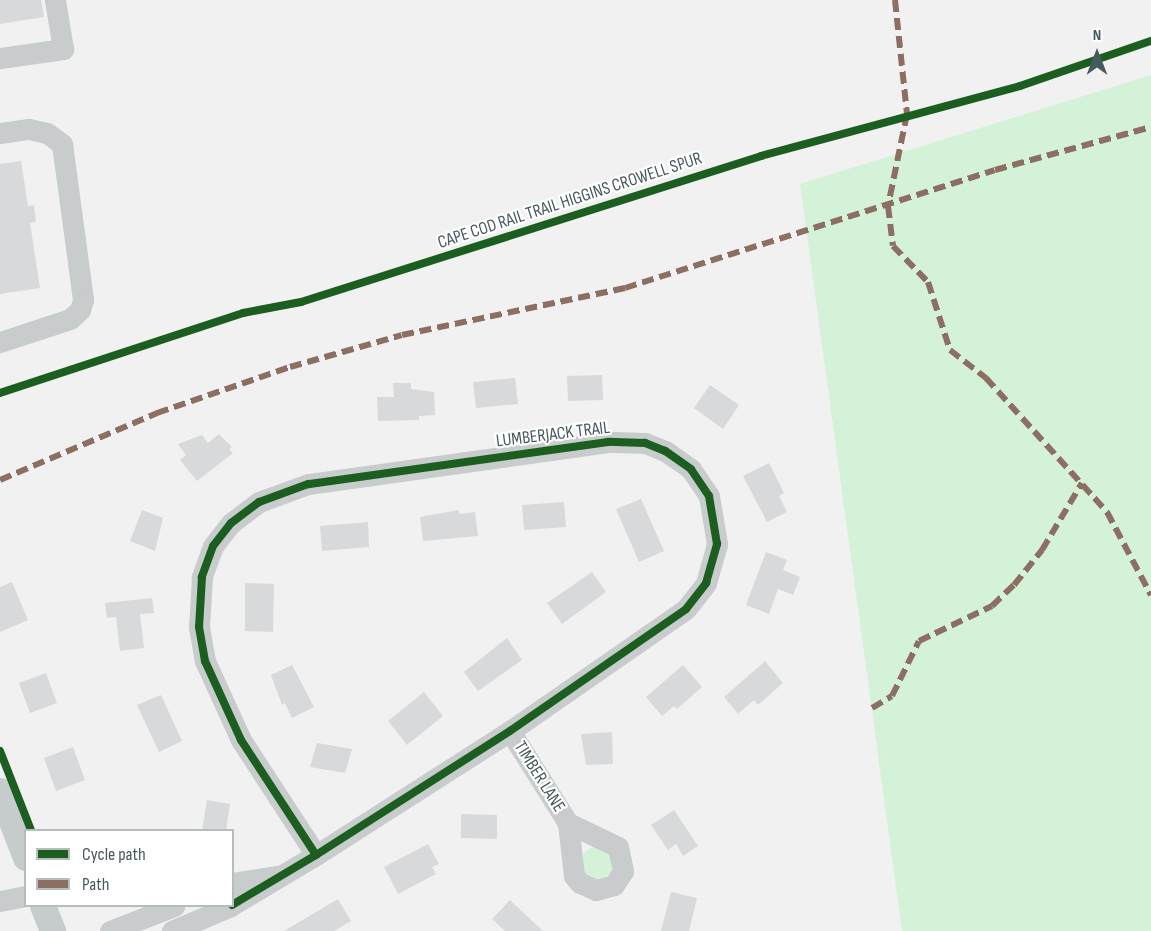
<!DOCTYPE html>
<html>
<head>
<meta charset="utf-8">
<style>
  body { margin:0 }
  #map { position:relative; width:1151px; height:931px; overflow:hidden; background:#f1f1f1; font-family:"Sofia Sans Condensed",sans-serif }
  div>[style] { position:absolute }
  .green>* { inset:0; background:#d4f2d8 }
  .round { border-radius:50% }
  .building>* { inset:0; background:#d8d9da }
  .minor>* { height:21px; margin:-10.5px; padding:0 10.5px; transform-origin:10.5px; border-radius:10.5px; background:#c8cccd }
  .major>* { height:26px; margin:-13px; padding:0 13px; transform-origin:13px; border-radius:13px; background:#c6cbcc }
  .quiet>* { height:6px; margin-top:-3px; transform-origin:0; background:repeating-linear-gradient(90deg,#8d6e63 0 12px,transparent 0 18px) }
  .cycleway>* { height:8px; margin:-4px; padding:0 4px; transform-origin:4px; border-radius:4px; background:#1b5e20 }
  span { translate:-50% -50%; white-space:nowrap; text-align:center; line-height:1.15; -webkit-text-stroke:4.5px #fff; paint-order:stroke }
  .street-label { font-size:18px; color:#47595e }
  .legend { position:absolute; left:24px; top:829px; width:210px; height:78px; box-sizing:border-box; background:#fff; border:2px solid #b5bdbf; margin:0; padding:8px 10px; list-style:none; font-size:18px; color:#47595e }
  .legend li { display:flex; align-items:center; gap:12px; height:30px }
  .legend b { width:30px; border:2px solid #b5bdbf }
  .north { position:absolute; left:1067px; top:24px; width:60px; height:60px; -webkit-text-stroke:4px #fff; paint-order:stroke; rotate:0deg; font-size:16px; font-weight:700; line-height:24px; text-align:center; color:#47595e }
  .north::after { content:''; display:block; margin:auto; width:21px; height:27px; background:#47595e; clip-path:polygon(50% 0,100% 100%,50% 72%,0 100%) }
</style>
</head>
<body>
<div id="map">
  <div class="green">
    <div style="clip-path:polygon(1151px 75px,1151px 931px,902px 931px,800px 184px)"></div>
    <div class="round" style="left:581px;top:847px;width:32px;height:32px"></div>
  </div>
  <div class="building">
    <div style="clip-path:polygon(0 0,41px 0,44px 17px,0 24px)"></div>
    <div style="clip-path:polygon(21px 161px,28px 206px,34px 205px,36px 222px,30px 223px,40px 288px,0 294px,0 164px)"></div>
    <div style="clip-path:polygon(602px 375px,603px 400px,568px 401px,567px 376px)"></div>
    <div style="clip-path:polygon(515px 378px,518px 404px,476px 408px,473px 382px)"></div>
    <div style="clip-path:polygon(393px 383px,411px 383px,411px 389px,434px 392px,435px 415px,419px 416px,419px 420px,378px 421px,377px 397px,394px 397px)"></div>
    <div style="clip-path:polygon(710px 385px,739px 405px,723px 429px,694px 408px)"></div>
    <div style="clip-path:polygon(219px 434px,232px 447px,229px 449px,233px 453px,197px 481px,180px 460px,186px 455px,178px 444px,202px 435px,208px 443px)"></div>
    <div style="clip-path:polygon(769px 463px,784px 493px,779px 496px,787px 512px,767px 522px,743px 476px)"></div>
    <div style="clip-path:polygon(641px 499px,664px 551px,639px 562px,616px 509px)"></div>
    <div style="clip-path:polygon(564px 502px,566px 527px,524px 530px,522px 505px)"></div>
    <div style="clip-path:polygon(142px 510px,163px 518px,155px 551px,130px 541px)"></div>
    <div style="clip-path:polygon(459px 510px,459px 514px,475px 512px,478px 536px,423px 541px,420px 517px)"></div>
    <div style="clip-path:polygon(368px 522px,369px 547px,322px 551px,320px 526px)"></div>
    <div style="clip-path:polygon(766px 552px,787px 560px,783px 570px,800px 577px,793px 595px,778px 589px,769px 614px,746px 605px)"></div>
    <div style="clip-path:polygon(592px 572px,606px 592px,562px 624px,547px 603px)"></div>
    <div style="clip-path:polygon(12px 582px,28px 620px,0 632px,0 587px)"></div>
    <div style="clip-path:polygon(245px 583px,274px 584px,273px 632px,245px 631px)"></div>
    <div style="clip-path:polygon(152px 598px,154px 613px,140px 614px,144px 648px,120px 651px,116px 617px,107px 618px,105px 603px)"></div>
    <div style="clip-path:polygon(507px 638px,522px 660px,478px 691px,464px 672px)"></div>
    <div style="clip-path:polygon(765px 661px,783px 683px,758px 705px,754px 700px,738px 714px,724px 697px)"></div>
    <div style="clip-path:polygon(292px 665px,314px 707px,292px 718px,285px 703px,282px 705px,271px 675px)"></div>
    <div style="clip-path:polygon(683px 665px,702px 687px,677px 709px,674px 706px,662px 716px,646px 697px)"></div>
    <div style="clip-path:polygon(46px 673px,57px 703px,30px 713px,19px 683px)"></div>
    <div style="clip-path:polygon(424px 692px,443px 716px,407px 745px,388px 721px)"></div>
    <div style="clip-path:polygon(161px 695px,182px 741px,159px 752px,137px 705px)"></div>
    <div style="clip-path:polygon(612px 732px,613px 764px,586px 765px,581px 734px)"></div>
    <div style="clip-path:polygon(317px 743px,352px 749px,345px 773px,310px 767px)"></div>
    <div style="clip-path:polygon(73px 747px,85px 780px,56px 791px,44px 758px)"></div>
    <div style="clip-path:polygon(207px 800px,230px 804px,226px 831px,202px 831px)"></div>
    <div style="clip-path:polygon(674px 810px,698px 846px,683px 856px,676px 844px,668px 850px,651px 825px)"></div>
    <div style="clip-path:polygon(461px 814px,497px 815px,497px 839px,461px 838px)"></div>
    <div style="clip-path:polygon(428px 844px,439px 864px,432px 867px,436px 874px,398px 894px,384px 867px)"></div>
    <div style="clip-path:polygon(671px 892px,697px 898px,689px 931px,661px 931px)"></div>
    <div style="clip-path:polygon(338px 899px,351px 921px,334px 931px,284px 931px)"></div>
    <div style="clip-path:polygon(510px 900px,543px 931px,505px 931px,492px 919px)"></div>
  </div>
  <div class="minor">
    <div style="left:0;top:58px;width:64px;rotate:-8.1deg"></div>
    <div style="left:63px;top:49px;width:50px;rotate:-99.3deg"></div>
    <div style="left:0;top:133px;width:29px;rotate:-8deg"></div>
    <div style="left:29px;top:129px;width:18px;rotate:13deg"></div>
    <div style="left:47px;top:133px;width:19px;rotate:36deg"></div>
    <div style="left:62px;top:144px;width:157px;rotate:82.3deg"></div>
    <div style="left:83px;top:300px;width:10px;rotate:107deg"></div>
    <div style="left:80px;top:310px;width:13px;rotate:138deg"></div>
    <div style="left:70px;top:319px;width:74px;rotate:161.8deg"></div>
    <div style="left:510px;top:731px;width:109px;rotate:57.8deg"></div>
    <div style="left:568px;top:823px;width:55px;rotate:25.6deg"></div>
    <div style="left:618px;top:847px;width:25px;rotate:78deg"></div>
    <div style="left:623px;top:871px;width:17px;rotate:123deg"></div>
    <div style="left:614px;top:885px;width:19px;rotate:164deg"></div>
    <div style="left:596px;top:890px;width:17px;rotate:-156deg"></div>
    <div style="left:580px;top:883px;width:9px;rotate:-131deg"></div>
    <div style="left:574px;top:876px;width:53px;rotate:-96.5deg"></div>
    <div style="left:232px;top:883px;width:46px;rotate:-8.8deg"></div>
    <div style="left:0;top:901px;width:26px;rotate:-11deg"></div>
    <div style="left:232px;top:905px;width:98px;rotate:-30.8deg"></div>
    <div style="left:316px;top:855px;width:230px;rotate:-32.6deg"></div>
    <div style="left:510px;top:731px;width:214px;rotate:-34.7deg"></div>
    <div style="left:686px;top:609px;width:33px;rotate:-52deg"></div>
    <div style="left:706px;top:583px;width:41px;rotate:-74.2deg"></div>
    <div style="left:717px;top:544px;width:49px;rotate:-99.5deg"></div>
    <div style="left:709px;top:496px;width:32px;rotate:-124deg"></div>
    <div style="left:691px;top:469px;width:32px;rotate:-145deg"></div>
    <div style="left:665px;top:451px;width:22px;rotate:-158deg"></div>
    <div style="left:645px;top:443px;width:37px;rotate:-178deg"></div>
    <div style="left:608px;top:442px;width:303px;rotate:172deg"></div>
    <div style="left:308px;top:484px;width:52px;rotate:159.8deg"></div>
    <div style="left:259px;top:502px;width:35px;rotate:143deg"></div>
    <div style="left:231px;top:523px;width:29px;rotate:128deg"></div>
    <div style="left:213px;top:546px;width:33px;rotate:110deg"></div>
    <div style="left:202px;top:577px;width:50px;rotate:93.4deg"></div>
    <div style="left:199px;top:627px;width:35px;rotate:80deg"></div>
    <div style="left:205px;top:661px;width:87px;rotate:65.5deg"></div>
    <div style="left:241px;top:740px;width:137px;rotate:56.9deg"></div>
    <div style="left:110px;top:931px;width:69px;rotate:-21.3deg"></div>
    <div style="left:172px;top:931px;width:64px;rotate:-23deg"></div>
  </div>
  <div class="major">
    <div style="left:0;top:791px;width:72px;rotate:68.8deg"></div>
    <div style="left:43px;top:906px;width:27px;rotate:68deg"></div>
  </div>
  <div class="quiet">
    <div style="left:895px;top:0;width:115px;rotate:84deg"></div>
    <div style="left:907px;top:114px;width:94px;rotate:101.7deg"></div>
    <div style="left:888px;top:206px;width:40px;rotate:82.9deg"></div>
    <div style="left:893px;top:246px;width:50px;rotate:45.8deg"></div>
    <div style="left:928px;top:282px;width:71px;rotate:72.1deg"></div>
    <div style="left:950px;top:350px;width:46px;rotate:37.9deg"></div>
    <div style="left:986px;top:378px;width:181px;rotate:47.9deg"></div>
    <div style="left:1107px;top:512px;width:94px;rotate:62.1deg"></div>
    <div style="left:0;top:480px;width:171px;rotate:-23.1deg"></div>
    <div style="left:157px;top:413px;width:141px;rotate:-19.1deg"></div>
    <div style="left:290px;top:367px;width:116px;rotate:-15.9deg"></div>
    <div style="left:402px;top:335px;width:228px;rotate:-11.9deg"></div>
    <div style="left:625px;top:288px;width:388px;rotate:-17.7deg"></div>
    <div style="left:995px;top:170px;width:162px;rotate:-15.4deg"></div>
    <div style="left:872px;top:708px;width:23px;rotate:-31deg"></div>
    <div style="left:892px;top:696px;width:61px;rotate:-63.9deg"></div>
    <div style="left:919px;top:641px;width:81px;rotate:-25.6deg"></div>
    <div style="left:992px;top:606px;width:30px;rotate:-44deg"></div>
    <div style="left:1014px;top:585px;width:45px;rotate:-51.3deg"></div>
    <div style="left:1042px;top:550px;width:78px;rotate:-59.2deg"></div>
  </div>
  <div class="cycleway">
    <div style="left:0;top:393px;width:256px;rotate:-18.2deg"></div>
    <div style="left:243px;top:313px;width:59px;rotate:-10.7deg"></div>
    <div style="left:301px;top:302px;width:483px;rotate:-17.6deg"></div>
    <div style="left:761px;top:156px;width:268px;rotate:-15.1deg"></div>
    <div style="left:1020px;top:86px;width:139px;rotate:-19deg"></div>
    <div style="left:0;top:751px;width:85px;rotate:68.6deg"></div>
    <div style="left:232px;top:905px;width:98px;rotate:-30.8deg"></div>
    <div style="left:316px;top:855px;width:230px;rotate:-32.6deg"></div>
    <div style="left:510px;top:731px;width:214px;rotate:-34.7deg"></div>
    <div style="left:686px;top:609px;width:33px;rotate:-52deg"></div>
    <div style="left:706px;top:583px;width:41px;rotate:-74.2deg"></div>
    <div style="left:717px;top:544px;width:49px;rotate:-99.5deg"></div>
    <div style="left:709px;top:496px;width:32px;rotate:-124deg"></div>
    <div style="left:691px;top:469px;width:32px;rotate:-145deg"></div>
    <div style="left:665px;top:451px;width:22px;rotate:-158deg"></div>
    <div style="left:645px;top:443px;width:37px;rotate:-178deg"></div>
    <div style="left:608px;top:442px;width:303px;rotate:172deg"></div>
    <div style="left:308px;top:484px;width:52px;rotate:159.8deg"></div>
    <div style="left:259px;top:502px;width:35px;rotate:143deg"></div>
    <div style="left:231px;top:523px;width:29px;rotate:128deg"></div>
    <div style="left:213px;top:546px;width:33px;rotate:110deg"></div>
    <div style="left:202px;top:577px;width:50px;rotate:93.4deg"></div>
    <div style="left:199px;top:627px;width:35px;rotate:80deg"></div>
    <div style="left:205px;top:661px;width:87px;rotate:65.5deg"></div>
    <div style="left:241px;top:740px;width:137px;rotate:56.9deg"></div>
  </div>
  <div class="street-label">
    <span style="left:570px;top:201px;rotate:-18deg">CAPE COD RAIL TRAIL HIGGINS CROWELL SPUR</span>
    <span style="left:553px;top:435px;rotate:-7deg">LUMBERJACK TRAIL</span>
    <span style="left:539px;top:777px;rotate:58deg">TIMBER LANE</span>
  </div>
  <ul class="legend">
  <li><b style="height:8px;background:#1b5e20"></b>Cycle path</li>
  <li><b style="height:8px;background:#8d6e63"></b>Path</li>
  </ul>
  <div class="north">N</div>
</div>
</body>
</html>
